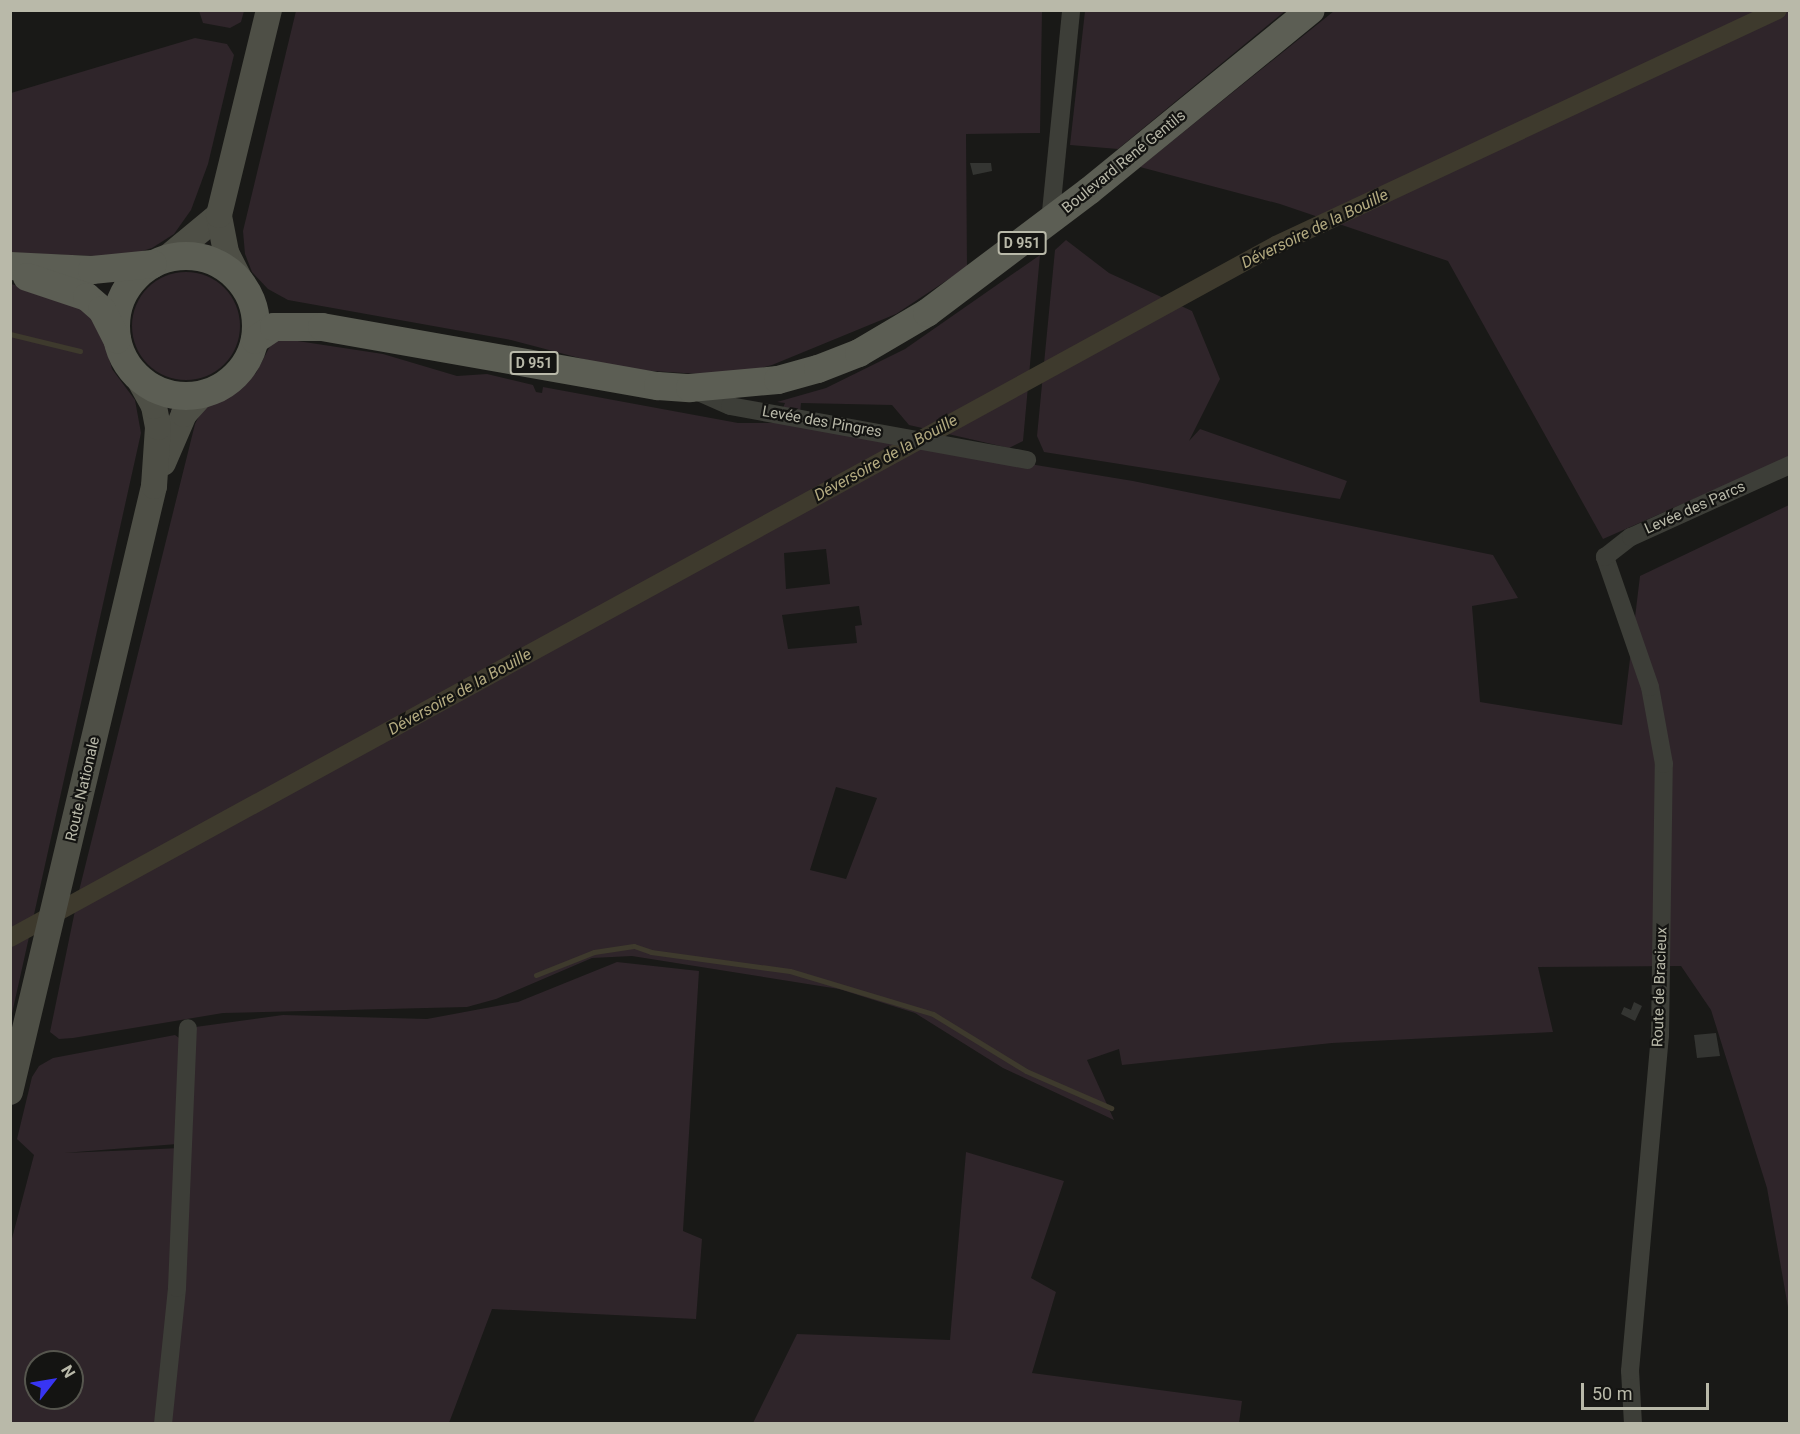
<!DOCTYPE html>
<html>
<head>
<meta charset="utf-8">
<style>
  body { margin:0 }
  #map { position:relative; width:1800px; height:1434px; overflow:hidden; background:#191917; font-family:Roboto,sans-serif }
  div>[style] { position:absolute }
  .green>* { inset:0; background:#2f252a }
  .round { border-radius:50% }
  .stream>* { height:5px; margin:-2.5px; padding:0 2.5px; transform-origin:2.5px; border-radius:2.5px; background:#3e3a2d }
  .canal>* { height:18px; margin:-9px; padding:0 9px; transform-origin:9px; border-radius:9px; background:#3e3a2d }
  .building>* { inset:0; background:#343532 }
  .minor>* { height:18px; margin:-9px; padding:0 9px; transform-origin:9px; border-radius:9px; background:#3d3e38 }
  .secondary>* { height:26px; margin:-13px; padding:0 13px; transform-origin:13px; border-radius:13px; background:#4e4f46 }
  .primary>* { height:28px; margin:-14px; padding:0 14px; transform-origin:14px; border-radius:14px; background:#5c5e54 }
  .primary>.ring { margin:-14px; padding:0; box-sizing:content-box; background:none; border:28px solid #5c5e54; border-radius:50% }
  span { translate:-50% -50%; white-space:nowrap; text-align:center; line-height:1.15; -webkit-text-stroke:4.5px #141412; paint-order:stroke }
  .shield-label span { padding:2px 4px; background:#141412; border:2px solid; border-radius:4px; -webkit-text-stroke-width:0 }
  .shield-label { font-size:14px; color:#b9b9a9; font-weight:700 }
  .street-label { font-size:15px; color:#b9b9a9 }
  .water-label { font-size:16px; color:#b4ab80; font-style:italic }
  .frame { position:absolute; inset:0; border:12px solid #b9b9a9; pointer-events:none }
  .north { position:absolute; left:24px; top:1350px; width:60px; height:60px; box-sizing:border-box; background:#141412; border:2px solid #56564e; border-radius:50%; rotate:59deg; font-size:16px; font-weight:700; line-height:24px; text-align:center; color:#b9b9a9 }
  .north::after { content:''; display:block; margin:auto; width:21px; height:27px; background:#3835f3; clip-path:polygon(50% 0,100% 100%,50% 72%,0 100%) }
  .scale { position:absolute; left:1581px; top:1383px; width:128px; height:27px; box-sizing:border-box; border:3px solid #b9b9a9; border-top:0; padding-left:8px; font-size:18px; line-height:21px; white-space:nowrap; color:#b9b9a9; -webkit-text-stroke:4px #141412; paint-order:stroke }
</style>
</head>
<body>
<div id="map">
  <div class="green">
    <div style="clip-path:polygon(199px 11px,199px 10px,244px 11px,241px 22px,230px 28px,203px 23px)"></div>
    <div style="clip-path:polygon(296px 11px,1042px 11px,1040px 133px,966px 134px,967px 267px,896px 314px,772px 365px,731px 376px,621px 369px,511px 340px,288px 300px,268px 289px,252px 272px,245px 254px,243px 231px)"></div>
    <div style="clip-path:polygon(1085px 11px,1285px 11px,1118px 149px,1070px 145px)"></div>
    <div style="clip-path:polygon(1334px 11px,1789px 11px,1789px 457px,1603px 539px,1448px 261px,1280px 204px,1140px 167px)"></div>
    <div style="clip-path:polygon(195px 38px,227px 44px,234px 55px,208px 164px,191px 210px,174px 234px,152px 248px,123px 257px,11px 253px,11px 93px)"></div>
    <div style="clip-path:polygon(1066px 240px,1109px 273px,1192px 311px,1220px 379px,1189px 441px,1200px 429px,1347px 481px,1340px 499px,1044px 452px,1037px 436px,1055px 250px)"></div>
    <div style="clip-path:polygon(evenodd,1040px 255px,1023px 441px,1009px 448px,909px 425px,892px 405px,801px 403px,799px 426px,1133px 481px,1493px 555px,1518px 598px,1472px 606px,1480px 702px,1622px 725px,1640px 576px,1789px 505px,1789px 1313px,1767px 1188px,1711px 1010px,1681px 966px,1538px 967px,1553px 1032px,1332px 1043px,1122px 1065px,1119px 1049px,1087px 1060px,1114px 1120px,1003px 1068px,915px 1013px,839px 989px,632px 956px,592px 958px,496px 999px,467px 1007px,223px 1013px,73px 1038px,59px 1039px,50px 1032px,79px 891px,195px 424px,202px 410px,237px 391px,256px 373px,270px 346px,279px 340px,291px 340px,383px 354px,457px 376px,487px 374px,533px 385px,536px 392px,542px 393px,543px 387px,738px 423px,777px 423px,785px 403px,777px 402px,826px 388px,905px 349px,1040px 255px,826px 549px,830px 584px,786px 589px,784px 553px,826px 549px,1040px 255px,859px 606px,862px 625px,855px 626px,857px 643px,788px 649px,782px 615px,859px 606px,1040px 255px,836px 787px,877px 798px,846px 879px,810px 870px,836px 787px)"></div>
    <div class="round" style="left:132px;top:272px;width:108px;height:108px"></div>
    <div style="clip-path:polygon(11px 284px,77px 300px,98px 319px,112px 369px,135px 400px,141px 433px,11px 1018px)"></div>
    <div style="clip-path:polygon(evenodd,617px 962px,699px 971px,683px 1231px,702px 1239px,696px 1319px,492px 1309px,449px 1423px,10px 1423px,11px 1242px,34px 1155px,17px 1139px,32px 1077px,39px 1066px,53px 1058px,175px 1035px,182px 1040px,177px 1144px,64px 1153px,182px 1148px,188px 1028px,283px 1015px,427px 1019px,518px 1002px,617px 962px,36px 1362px,72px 1362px,72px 1398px,36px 1398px,36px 1362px)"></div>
    <div style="clip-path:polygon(966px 1152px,1064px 1181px,1031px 1278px,1056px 1292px,1032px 1373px,1242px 1401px,1239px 1423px,753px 1423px,797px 1334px,950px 1340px)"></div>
  </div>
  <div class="stream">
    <div style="left:10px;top:334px;width:72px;rotate:13.7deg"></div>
    <div style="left:536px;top:975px;width:62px;rotate:-21.6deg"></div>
    <div style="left:594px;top:952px;width:40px;rotate:-8.5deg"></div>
    <div style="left:634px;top:946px;width:18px;rotate:19deg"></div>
    <div style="left:651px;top:952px;width:140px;rotate:7.8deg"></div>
    <div style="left:790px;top:971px;width:149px;rotate:16.7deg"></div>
    <div style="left:933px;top:1014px;width:109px;rotate:31.5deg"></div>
    <div style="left:1026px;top:1071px;width:93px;rotate:23.5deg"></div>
  </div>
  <div class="canal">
    <div style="left:10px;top:938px;width:1443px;rotate:-28.7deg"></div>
    <div style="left:1276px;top:245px;width:554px;rotate:-25.09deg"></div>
  </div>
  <div class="building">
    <div style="clip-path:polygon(970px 163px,991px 163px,992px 171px,973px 175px)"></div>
    <div style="clip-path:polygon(1634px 1002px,1642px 1006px,1635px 1021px,1621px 1014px,1624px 1007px,1631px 1010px)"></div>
    <div style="clip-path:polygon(1716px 1033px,1720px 1056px,1697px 1058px,1694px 1035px)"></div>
  </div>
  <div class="minor">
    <div style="left:1050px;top:222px;width:213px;rotate:-84.3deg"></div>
    <div style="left:694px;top:390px;width:39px;rotate:24deg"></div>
    <div style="left:730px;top:406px;width:302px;rotate:10.3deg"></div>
    <div style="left:163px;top:1424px;width:137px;rotate:-84.1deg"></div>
    <div style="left:177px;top:1288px;width:260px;rotate:-87.6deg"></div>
    <div style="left:1633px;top:1424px;width:53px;rotate:-93.2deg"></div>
    <div style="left:1630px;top:1371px;width:337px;rotate:-84.9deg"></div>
    <div style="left:1660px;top:1035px;width:271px;rotate:-89.2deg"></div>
    <div style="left:1664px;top:764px;width:78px;rotate:-100.3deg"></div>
    <div style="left:1650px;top:687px;width:138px;rotate:-109.1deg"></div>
    <div style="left:1605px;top:557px;width:33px;rotate:-38deg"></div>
    <div style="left:1631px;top:537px;width:175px;rotate:-24.4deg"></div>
  </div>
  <div class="secondary">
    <div style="left:166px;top:259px;width:69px;rotate:-39.7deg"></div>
    <div style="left:241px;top:282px;width:34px;rotate:-117deg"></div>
    <div style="left:226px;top:252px;width:38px;rotate:-101deg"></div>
    <div style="left:219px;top:215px;width:211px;rotate:-76.3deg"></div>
    <div style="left:163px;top:463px;width:53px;rotate:-66.8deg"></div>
    <div style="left:184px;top:414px;width:27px;rotate:-48deg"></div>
    <div style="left:10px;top:1092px;width:623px;rotate:-76.63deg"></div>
    <div style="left:154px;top:486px;width:59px;rotate:-86.1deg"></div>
    <div style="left:158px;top:427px;width:21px;rotate:-101deg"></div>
    <div style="left:154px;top:406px;width:35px;rotate:-119deg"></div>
  </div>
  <div class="primary">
    <div class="ring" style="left:116px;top:256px;width:112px;height:112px"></div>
    <div style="left:10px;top:266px;width:82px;rotate:2.8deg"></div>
    <div style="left:92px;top:270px;width:61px;rotate:-5.6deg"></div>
    <div style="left:27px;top:277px;width:63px;rotate:18.4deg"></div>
    <div style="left:87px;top:297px;width:20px;rotate:41deg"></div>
    <div style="left:102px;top:310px;width:33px;rotate:63deg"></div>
    <div style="left:255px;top:340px;width:23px;rotate:-34deg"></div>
    <div style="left:274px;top:327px;width:48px"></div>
    <div style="left:322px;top:327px;width:341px;rotate:10deg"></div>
    <div style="left:658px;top:386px;width:32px;rotate:4deg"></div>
    <div style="left:690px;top:388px;width:88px;rotate:-5.2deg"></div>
    <div style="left:778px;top:380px;width:41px;rotate:-15.4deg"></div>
    <div style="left:818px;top:369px;width:44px;rotate:-21.3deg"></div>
    <div style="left:859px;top:353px;width:79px;rotate:-30.5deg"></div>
    <div style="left:927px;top:313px;width:203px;rotate:-37deg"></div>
    <div style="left:1089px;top:191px;width:286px;rotate:-39.2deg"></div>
  </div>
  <div class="shield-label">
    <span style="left:1022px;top:243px">D 951</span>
    <span style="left:534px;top:363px">D 951</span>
  </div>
  <div class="street-label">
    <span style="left:1124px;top:162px;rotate:-39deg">Boulevard René Gentils</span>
    <span style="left:822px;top:422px;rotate:10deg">Levée des Pingres</span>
    <span style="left:1695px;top:508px;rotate:-24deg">Levée des Parcs</span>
    <span style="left:83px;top:789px;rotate:-77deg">Route Nationale</span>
    <span style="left:1660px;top:987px;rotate:-88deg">Route de Bracieux</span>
  </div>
  <div class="water-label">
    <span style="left:1315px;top:229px;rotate:-26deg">Déversoire de la Bouille</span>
    <span style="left:886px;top:458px;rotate:-29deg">Déversoire de la Bouille</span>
    <span style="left:460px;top:692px;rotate:-29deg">Déversoire de la Bouille</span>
  </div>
  <div class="frame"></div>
  <div class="north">N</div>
  <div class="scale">50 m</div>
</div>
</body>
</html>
